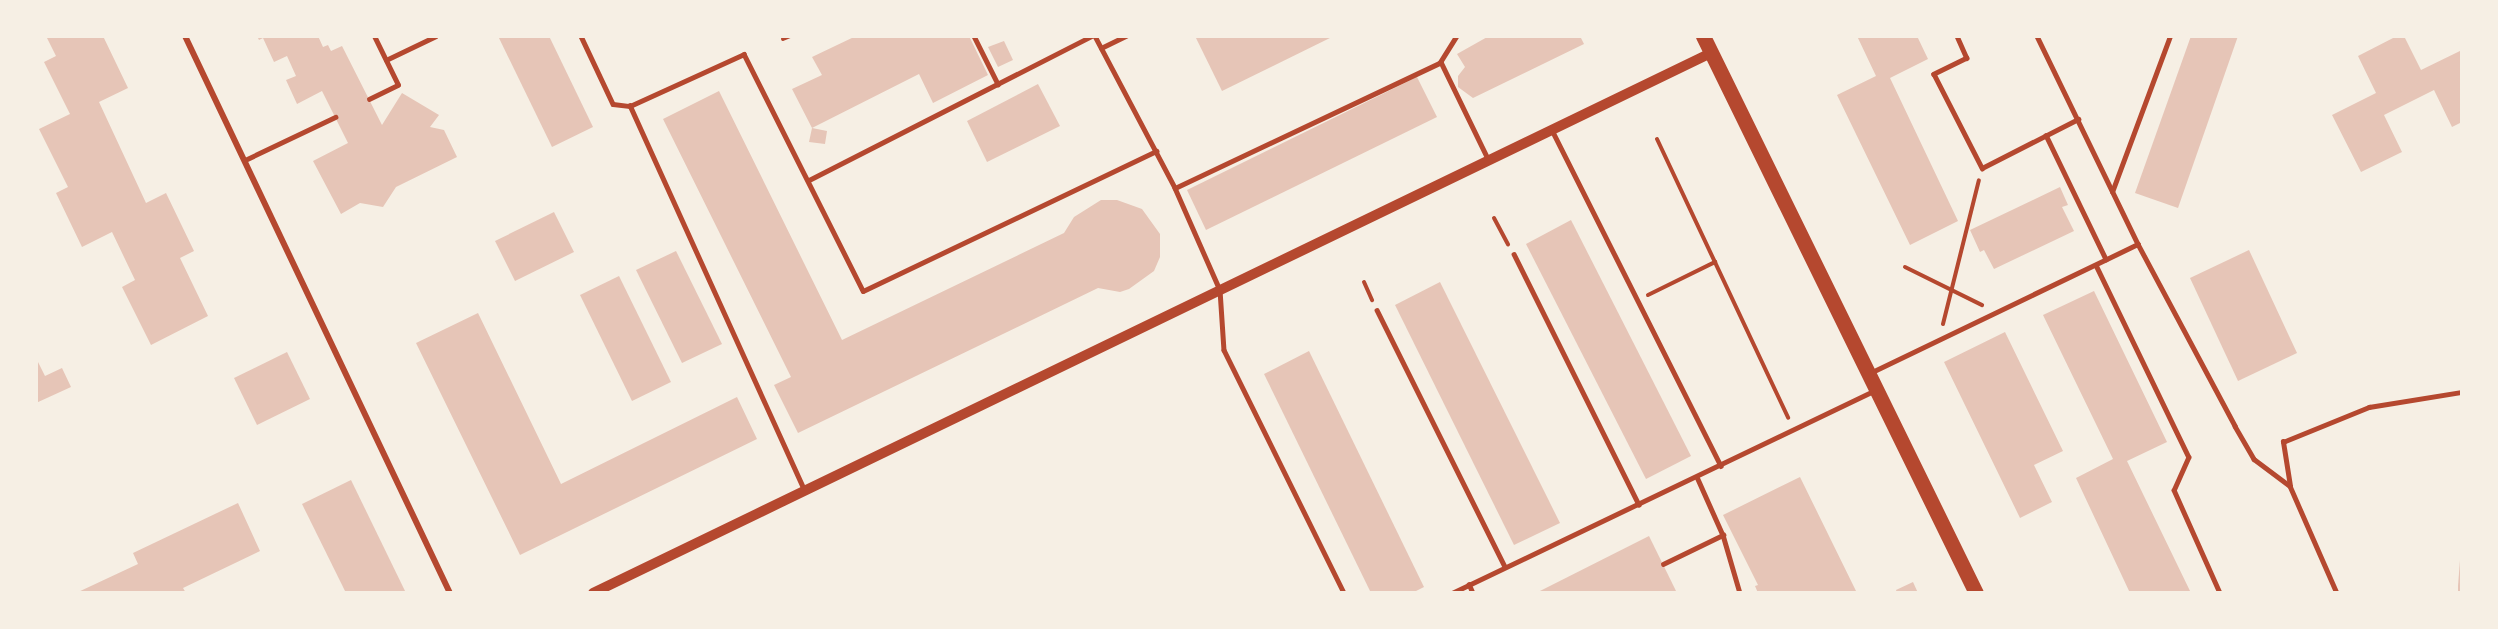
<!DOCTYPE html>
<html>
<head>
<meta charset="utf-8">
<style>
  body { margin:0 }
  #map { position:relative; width:2498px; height:629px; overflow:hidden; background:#f6efe4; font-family:"Sofia Sans Condensed",sans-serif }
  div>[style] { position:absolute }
  .building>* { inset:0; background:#e6c5b7 }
  .path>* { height:4px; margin:-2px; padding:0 2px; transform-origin:2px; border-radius:2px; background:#b5482f }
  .service>* { height:4.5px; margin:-2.25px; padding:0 2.25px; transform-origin:2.25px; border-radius:2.25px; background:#b5482f }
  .minor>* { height:6px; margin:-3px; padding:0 3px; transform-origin:3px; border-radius:3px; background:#b5482f }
  .tertiary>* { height:10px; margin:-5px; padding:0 5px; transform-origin:5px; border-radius:5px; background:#b5482f }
  .primary>* { height:15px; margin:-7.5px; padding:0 7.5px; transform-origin:7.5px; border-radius:7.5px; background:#b5482f }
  span { translate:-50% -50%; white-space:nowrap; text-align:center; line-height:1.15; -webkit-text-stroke:4.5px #f6efe4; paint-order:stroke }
  .frame { position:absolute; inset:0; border:38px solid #f6efe4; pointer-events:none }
</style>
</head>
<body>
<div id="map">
  <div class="building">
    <div style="clip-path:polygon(46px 36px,103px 36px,128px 88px,99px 102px,146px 203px,166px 193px,194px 251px,180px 258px,208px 316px,151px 345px,122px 287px,135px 280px,112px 232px,82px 247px,56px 193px,68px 187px,39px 129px,70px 114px,44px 62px,56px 56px)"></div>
    <div style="clip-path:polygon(257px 36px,318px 36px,323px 47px,328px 45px,331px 51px,342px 46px,382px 125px,402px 93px,439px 115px,430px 127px,444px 130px,457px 157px,396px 187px,383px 207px,360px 203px,341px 214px,313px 161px,348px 143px,322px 91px,297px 104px,286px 80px,296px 76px,287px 56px,274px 62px,263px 38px,259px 40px)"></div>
    <div style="clip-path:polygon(498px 36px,549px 36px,593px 127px,552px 147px)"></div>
    <div style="clip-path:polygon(856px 36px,969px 36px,988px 75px,933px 103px,919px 74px,812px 128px,792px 89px,822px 75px,812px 57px)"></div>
    <div style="clip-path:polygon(1195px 36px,1334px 36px,1222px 91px)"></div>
    <div style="clip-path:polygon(1489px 36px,1580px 36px,1584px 44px,1473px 98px,1458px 87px,1458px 76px,1465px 67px,1457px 54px)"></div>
    <div style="clip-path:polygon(1857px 36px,1917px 36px,1928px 59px,1890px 78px,1958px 221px,1910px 245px,1837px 95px,1876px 76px)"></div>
    <div style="clip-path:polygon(2191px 36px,2238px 36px,2178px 208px,2135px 193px)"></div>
    <div style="clip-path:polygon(2397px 36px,2404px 36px,2421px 70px,2462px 50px,2462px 122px,2452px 127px,2434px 90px,2384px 115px,2402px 152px,2361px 172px,2332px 115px,2376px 93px,2358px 56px)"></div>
    <div style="clip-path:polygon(1004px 41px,1013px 60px,998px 67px,988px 47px)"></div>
    <div style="clip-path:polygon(1417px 77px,1437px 117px,1206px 230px,1187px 190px)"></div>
    <div style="clip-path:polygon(1038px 84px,1060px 126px,987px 162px,967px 121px)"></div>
    <div style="clip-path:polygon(719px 91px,842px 340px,1064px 233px,1074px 217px,1101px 200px,1117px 200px,1142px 209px,1160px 234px,1160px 257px,1154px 271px,1129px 289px,1120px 292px,1098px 288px,798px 433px,774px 385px,791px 377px,663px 119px)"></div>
    <div style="clip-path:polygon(812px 128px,827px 131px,825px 144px,809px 142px)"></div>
    <div style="clip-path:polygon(2060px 187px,2068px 205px,2062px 207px,2074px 231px,1994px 269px,1984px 250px,1980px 252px,1970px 230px)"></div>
    <div style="clip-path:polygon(554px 212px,574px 252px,515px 281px,495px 241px)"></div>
    <div style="clip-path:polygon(1571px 220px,1691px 456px,1646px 479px,1526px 244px)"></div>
    <div style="clip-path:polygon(2249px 250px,2297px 353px,2238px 381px,2190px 278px)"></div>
    <div style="clip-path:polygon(676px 251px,722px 344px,682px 363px,636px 270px)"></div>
    <div style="clip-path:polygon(619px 276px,671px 382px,632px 401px,580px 295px)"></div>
    <div style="clip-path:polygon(1440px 282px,1560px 523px,1514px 545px,1395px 305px)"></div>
    <div style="clip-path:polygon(2094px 291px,2167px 442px,2127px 461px,2191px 593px,2130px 593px,2076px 478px,2113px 459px,2043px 315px)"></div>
    <div style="clip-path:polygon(478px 313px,561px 484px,737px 397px,757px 439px,520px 555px,416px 343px)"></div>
    <div style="clip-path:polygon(2005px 332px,2063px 451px,2034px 465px,2052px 502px,2020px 518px,1944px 362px)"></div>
    <div style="clip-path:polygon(1309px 351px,1424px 587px,1412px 593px,1371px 593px,1264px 374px)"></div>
    <div style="clip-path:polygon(287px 352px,310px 399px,257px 425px,234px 378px)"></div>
    <div style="clip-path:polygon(36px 358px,45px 376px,62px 368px,71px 387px,36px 403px)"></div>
    <div style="clip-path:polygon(1800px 477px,1857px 593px,1758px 593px,1755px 586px,1758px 585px,1723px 515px)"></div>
    <div style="clip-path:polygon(351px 480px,406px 593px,346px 593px,302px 504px)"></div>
    <div style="clip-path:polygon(238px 503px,260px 551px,183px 588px,186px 593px,76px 593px,138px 564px,133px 553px)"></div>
    <div style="clip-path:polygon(1649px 536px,1677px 593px,1536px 593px)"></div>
    <div style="clip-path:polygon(2460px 560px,2462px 593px,2458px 593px,2458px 586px)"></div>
    <div style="clip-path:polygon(1913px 582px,1918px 593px,1897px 593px,1896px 590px)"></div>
  </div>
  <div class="path">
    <div style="left:783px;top:39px;width:8px;rotate:-23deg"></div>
    <div style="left:1657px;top:139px;width:308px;rotate:64.8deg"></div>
    <div style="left:1494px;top:218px;width:30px;rotate:62deg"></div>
    <div style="left:1905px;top:267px;width:86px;rotate:26.3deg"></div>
    <div style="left:1364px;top:282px;width:20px;rotate:66deg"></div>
    <div style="left:1648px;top:295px;width:75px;rotate:-26.2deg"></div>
    <div style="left:1943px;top:324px;width:148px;rotate:-76deg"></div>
  </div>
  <div class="service">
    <div style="left:581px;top:36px;width:75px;rotate:64.8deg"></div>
    <div style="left:613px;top:104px;width:17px;rotate:7deg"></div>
    <div style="left:974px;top:36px;width:54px;rotate:63.4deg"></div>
    <div style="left:1095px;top:36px;width:172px;rotate:62.2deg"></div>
    <div style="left:1175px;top:188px;width:111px;rotate:66.2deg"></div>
    <div style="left:1220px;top:290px;width:60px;rotate:86.2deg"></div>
    <div style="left:1224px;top:350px;width:271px;rotate:63.7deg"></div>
    <div style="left:1457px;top:36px;width:31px;rotate:122deg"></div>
    <div style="left:1441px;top:62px;width:108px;rotate:64.1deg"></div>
    <div style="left:1957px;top:36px;width:24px;rotate:66deg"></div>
    <div style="left:1967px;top:58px;width:37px;rotate:154deg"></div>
    <div style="left:1934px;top:74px;width:106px;rotate:62.9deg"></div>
    <div style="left:1982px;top:168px;width:108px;rotate:-27deg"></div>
    <div style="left:2037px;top:36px;width:231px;rotate:64.1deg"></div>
    <div style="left:2138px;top:244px;width:206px;rotate:61.9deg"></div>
    <div style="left:2235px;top:426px;width:38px;rotate:60deg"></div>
    <div style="left:2254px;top:459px;width:45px;rotate:36.9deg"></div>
    <div style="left:2290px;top:486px;width:117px;rotate:66.3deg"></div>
    <div style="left:1101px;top:48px;width:28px;rotate:-26deg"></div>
    <div style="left:386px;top:60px;width:55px;rotate:-25.6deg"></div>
    <div style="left:369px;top:99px;width:32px;rotate:-26deg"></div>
    <div style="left:398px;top:85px;width:55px;rotate:-116.1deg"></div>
    <div style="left:1552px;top:130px;width:376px;rotate:63.3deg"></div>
    <div style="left:2046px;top:135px;width:138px;rotate:64.2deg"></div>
    <div style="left:245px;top:160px;width:100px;rotate:-25.5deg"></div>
    <div style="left:809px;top:180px;width:318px;rotate:-27deg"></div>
    <div style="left:1175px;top:188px;width:294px;rotate:-25.3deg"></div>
    <div style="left:2112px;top:192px;width:166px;rotate:-69.6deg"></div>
    <div style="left:1514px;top:254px;width:280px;rotate:63.5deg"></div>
    <div style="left:2096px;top:265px;width:213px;rotate:64.2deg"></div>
    <div style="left:2189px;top:457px;width:36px;rotate:114deg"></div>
    <div style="left:2174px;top:490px;width:113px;rotate:65.9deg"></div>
    <div style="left:1377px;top:310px;width:287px;rotate:63.5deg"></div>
    <div style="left:1872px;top:372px;width:295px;rotate:-25.7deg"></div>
    <div style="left:1697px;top:477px;width:64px;rotate:65.9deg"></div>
    <div style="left:1723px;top:535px;width:60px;rotate:73.7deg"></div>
    <div style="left:2290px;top:486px;width:45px;rotate:-99deg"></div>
    <div style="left:2283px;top:442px;width:93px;rotate:-22.1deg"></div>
    <div style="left:2369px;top:407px;width:94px;rotate:-9.2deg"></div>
    <div style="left:804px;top:490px;width:422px;rotate:-114.4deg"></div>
    <div style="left:630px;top:106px;width:125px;rotate:-24.5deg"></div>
    <div style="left:744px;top:54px;width:265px;rotate:63.3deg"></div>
    <div style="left:863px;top:291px;width:325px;rotate:-25.5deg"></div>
    <div style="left:1663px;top:564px;width:67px;rotate:-25.8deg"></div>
    <div style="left:1469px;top:584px;width:10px;rotate:66deg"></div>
    <div style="left:1452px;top:593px;width:468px;rotate:-25.6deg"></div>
  </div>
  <div class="minor">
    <div style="left:185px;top:36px;width:617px;rotate:64.56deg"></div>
  </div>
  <div class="tertiary">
    <div style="left:593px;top:593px;width:1242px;rotate:-25.78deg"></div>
  </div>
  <div class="primary">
    <div style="left:1703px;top:36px;width:620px;rotate:63.89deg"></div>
  </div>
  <div class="frame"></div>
</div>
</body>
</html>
